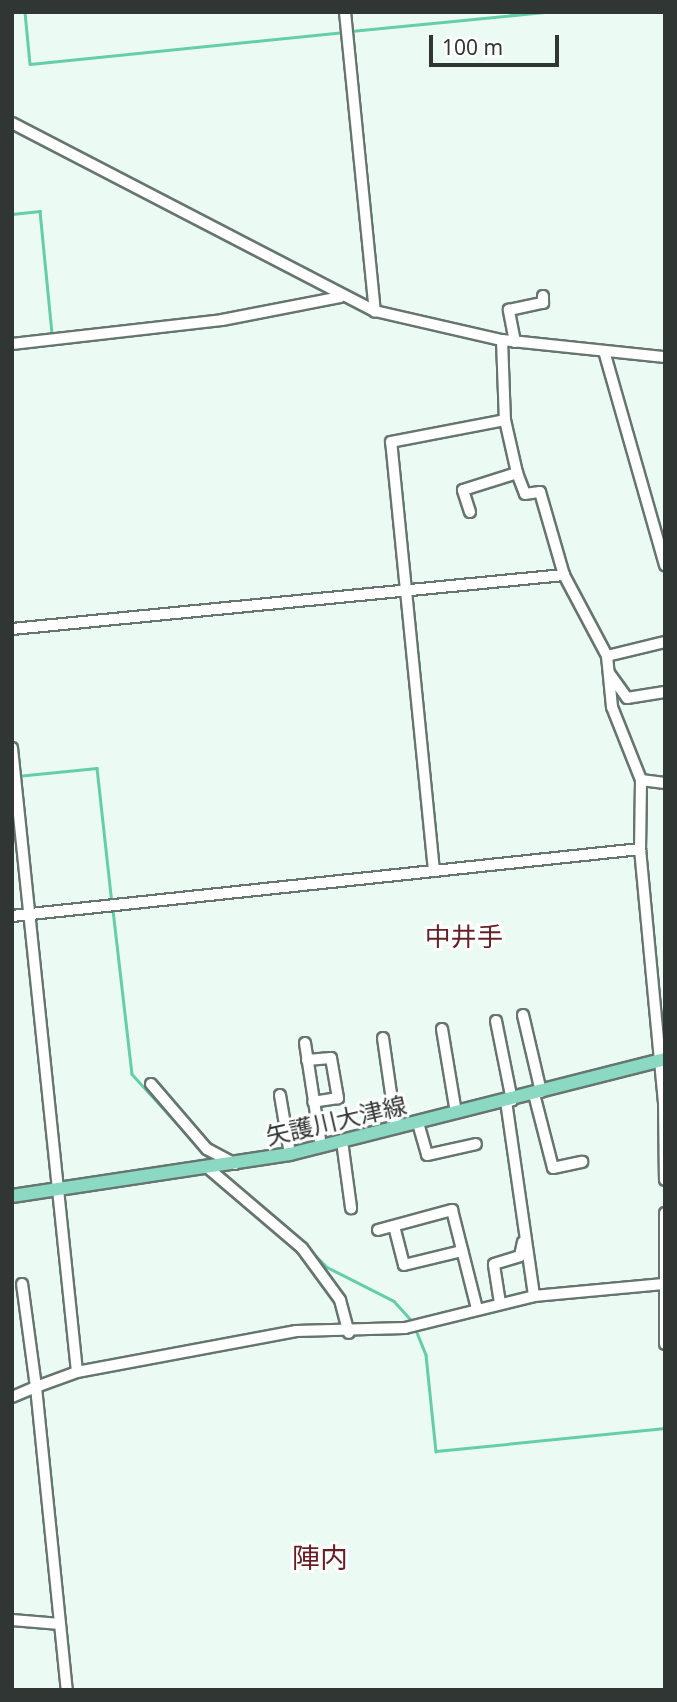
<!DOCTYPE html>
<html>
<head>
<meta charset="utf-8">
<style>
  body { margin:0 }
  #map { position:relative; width:677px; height:1702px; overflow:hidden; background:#ebfbf4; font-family:"Noto Sans","Noto Sans JP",sans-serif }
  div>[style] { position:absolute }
  .stream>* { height:2.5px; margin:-1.25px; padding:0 1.25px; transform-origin:1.25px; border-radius:1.25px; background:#64cdaa }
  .roads { filter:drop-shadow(2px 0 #66756f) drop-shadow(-2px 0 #66756f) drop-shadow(0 2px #66756f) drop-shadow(0 -2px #66756f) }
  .minor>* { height:10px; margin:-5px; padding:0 5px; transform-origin:5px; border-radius:5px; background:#fff }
  .major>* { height:12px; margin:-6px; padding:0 6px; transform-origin:6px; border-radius:6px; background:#8bd9c2 }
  span { translate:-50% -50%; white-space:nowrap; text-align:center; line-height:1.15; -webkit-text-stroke:6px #fff; paint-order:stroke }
  .street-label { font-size:24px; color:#303634 }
  .neighbourhood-label { font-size:26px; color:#651f25 }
  .quarter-label { font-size:28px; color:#651f25 }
  .frame { position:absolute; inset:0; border:14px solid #303634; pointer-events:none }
  .scale { position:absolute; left:429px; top:35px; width:130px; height:32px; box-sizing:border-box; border:4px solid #303634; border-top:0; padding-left:9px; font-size:21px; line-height:24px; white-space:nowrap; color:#303634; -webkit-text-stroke:5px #fff; paint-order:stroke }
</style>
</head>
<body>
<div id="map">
  <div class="stream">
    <div style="left:25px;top:12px;width:52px;rotate:84.5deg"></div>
    <div style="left:30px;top:64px;width:316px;rotate:-5.8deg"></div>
    <div style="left:351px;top:31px;width:196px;rotate:-5.6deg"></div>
    <div style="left:12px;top:214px;width:28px;rotate:-6deg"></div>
    <div style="left:40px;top:211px;width:124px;rotate:84.4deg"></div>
    <div style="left:17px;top:776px;width:80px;rotate:-5.7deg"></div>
    <div style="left:97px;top:768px;width:136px;rotate:83.7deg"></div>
    <div style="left:113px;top:910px;width:165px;rotate:83.4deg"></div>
    <div style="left:132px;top:1074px;width:119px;rotate:47.7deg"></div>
    <div style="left:219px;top:1169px;width:25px;rotate:43deg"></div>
    <div style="left:298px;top:1238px;width:41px;rotate:45deg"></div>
    <div style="left:327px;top:1267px;width:75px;rotate:26.9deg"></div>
    <div style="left:394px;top:1301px;width:30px;rotate:48deg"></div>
    <div style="left:416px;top:1330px;width:27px;rotate:68deg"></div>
    <div style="left:426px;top:1355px;width:97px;rotate:84.1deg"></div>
    <div style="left:436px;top:1451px;width:230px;rotate:-5.7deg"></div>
  </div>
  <div class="roads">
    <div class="minor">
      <div style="left:345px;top:12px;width:301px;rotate:84.3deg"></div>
      <div style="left:12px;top:123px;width:409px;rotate:27.4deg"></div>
      <div style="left:375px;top:311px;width:130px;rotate:12.9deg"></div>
      <div style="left:502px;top:340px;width:164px;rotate:6deg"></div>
      <div style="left:502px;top:340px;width:80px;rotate:87.9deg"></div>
      <div style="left:505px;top:420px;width:54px;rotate:77.2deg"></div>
      <div style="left:517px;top:473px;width:22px;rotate:69deg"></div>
      <div style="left:525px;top:494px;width:15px;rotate:-8deg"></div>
      <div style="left:540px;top:492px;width:86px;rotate:73.9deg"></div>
      <div style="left:564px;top:575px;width:92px;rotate:62deg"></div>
      <div style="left:607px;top:656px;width:51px;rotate:84.4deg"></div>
      <div style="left:612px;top:707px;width:79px;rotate:68.3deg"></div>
      <div style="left:641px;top:780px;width:69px;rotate:90.8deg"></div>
      <div style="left:640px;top:849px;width:254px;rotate:84.6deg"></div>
      <div style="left:664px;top:1102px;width:78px;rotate:89.3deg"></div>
      <div style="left:515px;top:342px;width:33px;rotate:-101deg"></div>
      <div style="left:509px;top:310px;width:35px;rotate:-12deg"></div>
      <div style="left:543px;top:303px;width:7px;rotate:-90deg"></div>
      <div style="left:12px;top:344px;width:211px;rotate:-6.5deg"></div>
      <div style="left:222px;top:320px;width:120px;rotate:-11deg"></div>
      <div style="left:604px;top:351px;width:223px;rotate:74.1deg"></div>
      <div style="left:470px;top:512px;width:23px;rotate:-108deg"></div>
      <div style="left:463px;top:490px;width:57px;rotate:-17.5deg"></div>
      <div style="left:12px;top:629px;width:555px;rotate:-5.59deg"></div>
      <div style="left:607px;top:656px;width:60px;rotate:-13.6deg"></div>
      <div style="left:609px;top:673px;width:31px;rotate:54deg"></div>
      <div style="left:627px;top:698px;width:38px;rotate:-9deg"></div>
      <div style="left:12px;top:748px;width:627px;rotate:84.05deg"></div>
      <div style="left:77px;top:1372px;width:44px;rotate:159.9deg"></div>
      <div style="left:36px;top:1387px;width:305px;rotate:84.2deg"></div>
      <div style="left:641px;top:780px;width:24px;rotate:7deg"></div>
      <div style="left:434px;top:871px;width:431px;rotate:-95.7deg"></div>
      <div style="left:391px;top:442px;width:116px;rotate:-10.9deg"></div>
      <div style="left:12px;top:916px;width:632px;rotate:-6.09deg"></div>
      <div style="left:523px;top:1015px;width:79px;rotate:76.8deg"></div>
      <div style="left:496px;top:1021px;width:81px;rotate:78.6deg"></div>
      <div style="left:442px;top:1029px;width:85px;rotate:80.5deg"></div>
      <div style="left:383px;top:1038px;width:91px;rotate:81.8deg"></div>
      <div style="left:305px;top:1043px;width:104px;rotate:81.2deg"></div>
      <div style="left:307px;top:1060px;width:24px;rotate:-5deg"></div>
      <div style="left:331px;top:1058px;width:41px;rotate:80.1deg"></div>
      <div style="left:338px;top:1098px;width:25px;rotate:171deg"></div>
      <div style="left:151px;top:1084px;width:86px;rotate:49.3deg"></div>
      <div style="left:207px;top:1149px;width:32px;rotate:28deg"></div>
      <div style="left:534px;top:1094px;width:76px;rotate:75.6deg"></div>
      <div style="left:553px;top:1168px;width:30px;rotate:-12deg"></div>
      <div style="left:280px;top:1095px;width:60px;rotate:80.4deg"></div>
      <div style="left:506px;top:1101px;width:197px;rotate:81.8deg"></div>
      <div style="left:418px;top:1123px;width:33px;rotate:74deg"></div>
      <div style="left:427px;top:1155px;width:50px;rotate:-12.7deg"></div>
      <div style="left:342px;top:1141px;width:68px;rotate:82.3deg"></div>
      <div style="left:208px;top:1168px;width:123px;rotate:40.4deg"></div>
      <div style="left:302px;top:1248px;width:64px;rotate:53.8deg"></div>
      <div style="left:340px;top:1300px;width:34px;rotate:75deg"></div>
      <div style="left:665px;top:1213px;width:131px;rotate:90deg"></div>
      <div style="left:394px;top:1226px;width:40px;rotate:75.6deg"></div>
      <div style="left:404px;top:1265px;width:60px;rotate:-13.6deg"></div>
      <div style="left:378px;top:1230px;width:77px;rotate:-15.1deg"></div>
      <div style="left:452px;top:1210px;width:102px;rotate:75.8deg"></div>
      <div style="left:500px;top:1303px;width:39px;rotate:-99deg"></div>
      <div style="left:494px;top:1264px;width:27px;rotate:-17deg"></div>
      <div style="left:520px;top:1256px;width:14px;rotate:-78deg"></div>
      <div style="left:77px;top:1372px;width:223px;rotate:-10.6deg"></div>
      <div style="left:296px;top:1331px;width:109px;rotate:-1.6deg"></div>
      <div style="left:405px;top:1328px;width:133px;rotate:-13.9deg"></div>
      <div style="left:534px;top:1296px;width:130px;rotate:-5.3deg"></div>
      <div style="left:12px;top:1397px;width:26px;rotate:-23deg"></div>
      <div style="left:36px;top:1387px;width:104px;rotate:-97.7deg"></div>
      <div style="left:12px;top:1620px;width:48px;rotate:4.8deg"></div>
    </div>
    <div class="major">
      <div style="left:12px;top:1196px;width:281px;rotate:-8.6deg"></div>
      <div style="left:290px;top:1154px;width:387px;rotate:-14.2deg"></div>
    </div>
  </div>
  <div class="street-label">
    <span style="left:336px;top:1120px;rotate:-13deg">矢護川大津線</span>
  </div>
  <div class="neighbourhood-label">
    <span style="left:464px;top:937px">中井手</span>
  </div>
  <div class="quarter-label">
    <span style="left:320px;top:1557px">陣内</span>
  </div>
  <div class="frame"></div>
  <div class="scale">100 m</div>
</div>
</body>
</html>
